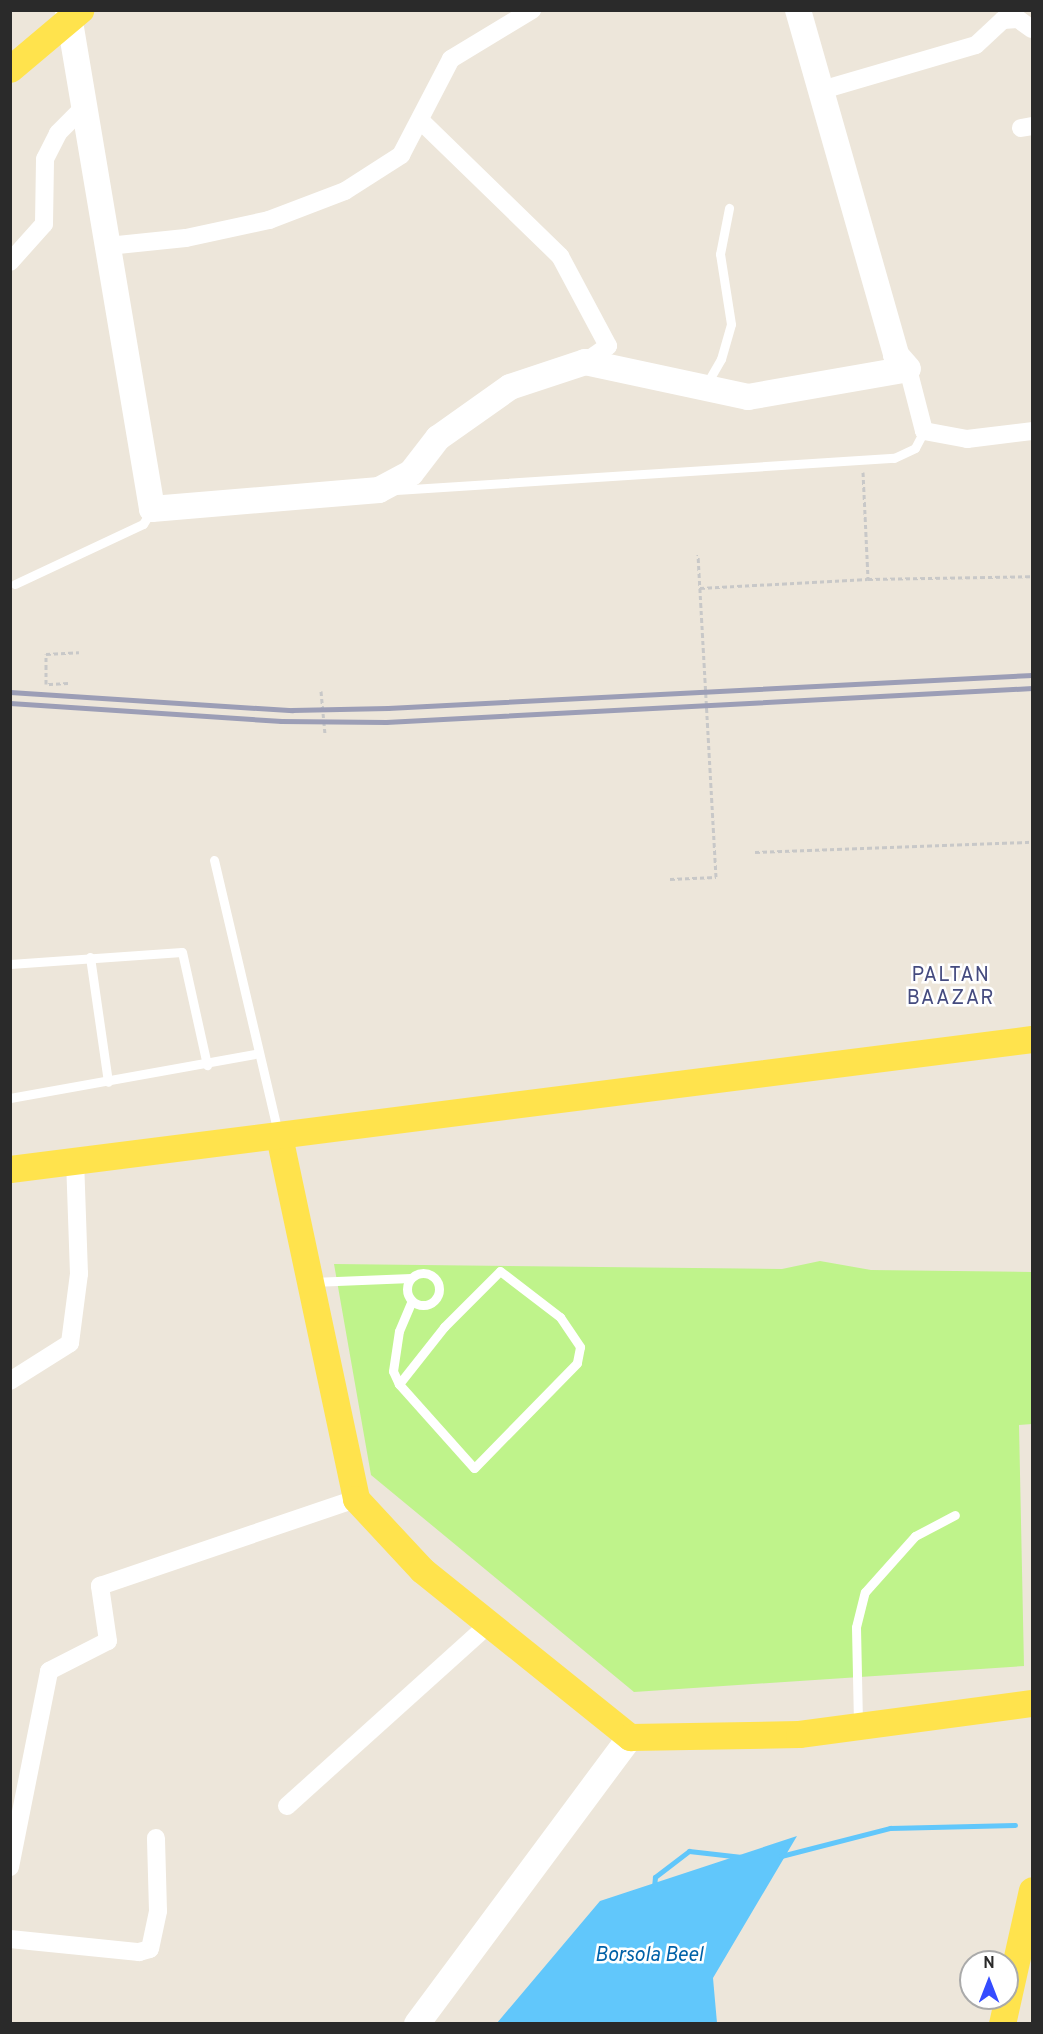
<!DOCTYPE html>
<html>
<head>
<meta charset="utf-8">
<style>
  body { margin:0 }
  #map { position:relative; width:1043px; height:2034px; overflow:hidden; background:#ede6da; font-family:Overpass,sans-serif }
  div>[style] { position:absolute }
  .pitch>* { inset:0; background:#bff38b }
  .water>* { inset:0; background:#61c7fb }
  .stream>* { height:5px; margin:-2.5px; padding:0 2.5px; transform-origin:2.5px; border-radius:2.5px; background:#61c7fb }
  .path>* { height:3px; margin-top:-1.5px; transform-origin:0; background:repeating-linear-gradient(90deg,#c8c8c8 0 4.5px,transparent 0 7.5px) }
  .lane>* { height:9px; margin:-4.5px; padding:0 4.5px; transform-origin:4.5px; border-radius:4.5px; background:#fff }
  .lane>.ring { margin:-4.5px; padding:0; box-sizing:content-box; background:none; border:9px solid #fff; border-radius:50% }
  .street>* { height:18px; margin:-9px; padding:0 9px; transform-origin:9px; border-radius:9px; background:#fff }
  .secondary>* { height:26px; margin:-13px; padding:0 13px; transform-origin:13px; border-radius:13px; background:#fff }
  .primary>* { height:27px; margin:-13.5px; padding:0 13.5px; transform-origin:13.5px; border-radius:13.5px; background:#ffe34d }
  .rail>* { height:4.5px; margin:-2.25px; padding:0 2.25px; transform-origin:2.25px; border-radius:2.25px; background:#9c9eb6 }
  span { translate:-50% -50%; white-space:nowrap; text-align:center; line-height:1.15; -webkit-text-stroke:5px #fff; paint-order:stroke }
  .neighbourhood-label { font-size:20px; color:#454b7f; letter-spacing:1.5px }
  .water-label { font-size:20px; color:#0061a7; font-style:italic }
  .frame { position:absolute; inset:0; border:12px solid #2a2a2a; pointer-events:none }
  .north { position:absolute; left:959px; top:1950px; width:60px; height:60px; box-sizing:border-box; background:#fff; border:2px solid #aaa; border-radius:50%; rotate:0deg; font-size:16px; font-weight:700; line-height:24px; text-align:center; color:#2a2a2a }
  .north::after { content:''; display:block; margin:auto; width:21px; height:27px; background:#354cff; clip-path:polygon(50% 0,100% 100%,50% 72%,0 100%) }
</style>
</head>
<body>
<div id="map">
  <div class="pitch">
    <div style="clip-path:polygon(820px 1261px,871px 1270px,1032px 1272px,1032px 1424px,1019px 1425px,1024px 1666px,634px 1692px,371px 1475px,334px 1264px,782px 1269px)"></div>
  </div>
  <div class="water">
    <div style="clip-path:polygon(797px 1836px,713px 1978px,717px 2023px,497px 2023px,600px 1901px)"></div>
  </div>
  <div class="stream">
    <div style="left:781px;top:1856px;width:113px;rotate:-14.4deg"></div>
    <div style="left:890px;top:1828px;width:125px;rotate:-1.4deg"></div>
    <div style="left:654px;top:1888px;width:11px;rotate:-85deg"></div>
    <div style="left:655px;top:1877px;width:43px;rotate:-37.4deg"></div>
    <div style="left:689px;top:1851px;width:53px;rotate:6.5deg"></div>
  </div>
  <div class="path">
    <div style="left:863px;top:472px;width:107px;rotate:87.3deg"></div>
    <div style="left:868px;top:579px;width:164px;rotate:-1deg"></div>
    <div style="left:700px;top:588px;width:168px;rotate:-3.1deg"></div>
    <div style="left:68px;top:683px;width:22px;rotate:177deg"></div>
    <div style="left:46px;top:684px;width:30px;rotate:-90deg"></div>
    <div style="left:46px;top:654px;width:33px;rotate:-3deg"></div>
    <div style="left:321px;top:691px;width:43px;rotate:84.7deg"></div>
    <div style="left:755px;top:852px;width:277px;rotate:-2.1deg"></div>
    <div style="left:670px;top:879px;width:46px;rotate:-2.5deg"></div>
    <div style="left:716px;top:877px;width:323px;rotate:-93.2deg"></div>
  </div>
  <div class="lane">
    <div style="left:706px;top:385px;width:30px;rotate:-60deg"></div>
    <div style="left:721px;top:359px;width:36px;rotate:-74deg"></div>
    <div style="left:731px;top:324px;width:71px;rotate:-98.9deg"></div>
    <div style="left:720px;top:254px;width:47px;rotate:-78.9deg"></div>
    <div style="left:396px;top:490px;width:499px;rotate:-3.7deg"></div>
    <div style="left:894px;top:458px;width:23px;rotate:-25deg"></div>
    <div style="left:915px;top:448px;width:19px;rotate:-62deg"></div>
    <div style="left:15px;top:584px;width:141px;rotate:-25.1deg"></div>
    <div style="left:143px;top:524px;width:15px;rotate:-58deg"></div>
    <div style="left:214px;top:860px;width:279px;rotate:76.8deg"></div>
    <div style="left:90px;top:957px;width:126px;rotate:81.8deg"></div>
    <div style="left:10px;top:964px;width:172px;rotate:-4deg"></div>
    <div style="left:182px;top:952px;width:116px;rotate:77.5deg"></div>
    <div style="left:10px;top:1098px;width:249px;rotate:-10.2deg"></div>
    <div class="ring" style="left:407px;top:1273px;width:23px;height:23px"></div>
    <div style="left:312px;top:1282px;width:99px;rotate:-2.3deg"></div>
    <div style="left:399px;top:1384px;width:73px;rotate:-51.7deg"></div>
    <div style="left:444px;top:1327px;width:79px;rotate:-45deg"></div>
    <div style="left:500px;top:1271px;width:76px;rotate:37.5deg"></div>
    <div style="left:560px;top:1317px;width:36px;rotate:56deg"></div>
    <div style="left:580px;top:1347px;width:16px;rotate:101deg"></div>
    <div style="left:577px;top:1363px;width:147px;rotate:134.4deg"></div>
    <div style="left:474px;top:1468px;width:113px;rotate:-131.8deg"></div>
    <div style="left:399px;top:1384px;width:14px;rotate:-115deg"></div>
    <div style="left:393px;top:1371px;width:40px;rotate:-81.5deg"></div>
    <div style="left:399px;top:1331px;width:33px;rotate:-67deg"></div>
    <div style="left:858px;top:1723px;width:96px;rotate:-91.2deg"></div>
    <div style="left:856px;top:1627px;width:36px;rotate:-76deg"></div>
    <div style="left:865px;top:1592px;width:75px;rotate:-48.2deg"></div>
    <div style="left:915px;top:1536px;width:45px;rotate:-27.7deg"></div>
  </div>
  <div class="street">
    <div style="left:822px;top:90px;width:160px;rotate:-16.3deg"></div>
    <div style="left:976px;top:45px;width:37px;rotate:-43deg"></div>
    <div style="left:1003px;top:20px;width:15px;rotate:-4deg"></div>
    <div style="left:1018px;top:19px;width:17px;rotate:36deg"></div>
    <div style="left:421px;top:121px;width:194px;rotate:44.2deg"></div>
    <div style="left:560px;top:256px;width:102px;rotate:61.9deg"></div>
    <div style="left:608px;top:346px;width:28px;rotate:145deg"></div>
    <div style="left:1021px;top:128px;width:11px;rotate:-10deg"></div>
    <div style="left:108px;top:246px;width:78px;rotate:-5.9deg"></div>
    <div style="left:186px;top:238px;width:85px;rotate:-12.2deg"></div>
    <div style="left:269px;top:220px;width:81px;rotate:-20.9deg"></div>
    <div style="left:345px;top:191px;width:67px;rotate:-32.7deg"></div>
    <div style="left:401px;top:155px;width:108px;rotate:-62.5deg"></div>
    <div style="left:451px;top:59px;width:95px;rotate:-31.2deg"></div>
    <div style="left:10px;top:262px;width:51px;rotate:-48.2deg"></div>
    <div style="left:44px;top:224px;width:65px;rotate:-89.1deg"></div>
    <div style="left:45px;top:159px;width:29px;rotate:-63deg"></div>
    <div style="left:58px;top:133px;width:38px;rotate:-45deg"></div>
    <div style="left:908px;top:369px;width:64px;rotate:75.5deg"></div>
    <div style="left:924px;top:431px;width:44px;rotate:10.5deg"></div>
    <div style="left:967px;top:439px;width:65px;rotate:-7deg"></div>
    <div style="left:10px;top:1381px;width:71px;rotate:-32.3deg"></div>
    <div style="left:70px;top:1343px;width:70px;rotate:-82.6deg"></div>
    <div style="left:79px;top:1274px;width:113px;rotate:-92deg"></div>
    <div style="left:287px;top:1806px;width:269px;rotate:-42deg"></div>
    <div style="left:10px;top:1867px;width:200px;rotate:-78.7deg"></div>
    <div style="left:49px;top:1671px;width:66px;rotate:-27deg"></div>
    <div style="left:108px;top:1641px;width:56px;rotate:-98.3deg"></div>
    <div style="left:100px;top:1586px;width:270px;rotate:-18.8deg"></div>
    <div style="left:10px;top:1939px;width:130px;rotate:5.8deg"></div>
    <div style="left:139px;top:1952px;width:11px;rotate:-15deg"></div>
    <div style="left:150px;top:1949px;width:39px;rotate:-78deg"></div>
    <div style="left:158px;top:1911px;width:73px;rotate:-91.6deg"></div>
  </div>
  <div class="secondary">
    <div style="left:68px;top:10px;width:506px;rotate:80.44deg"></div>
    <div style="left:152px;top:509px;width:228px;rotate:-4.8deg"></div>
    <div style="left:379px;top:490px;width:36px;rotate:-28deg"></div>
    <div style="left:411px;top:473px;width:44px;rotate:-52.4deg"></div>
    <div style="left:438px;top:438px;width:88px;rotate:-35.3deg"></div>
    <div style="left:510px;top:387px;width:79px;rotate:-18.4deg"></div>
    <div style="left:585px;top:362px;width:167px;rotate:12.1deg"></div>
    <div style="left:748px;top:397px;width:162px;rotate:-9.9deg"></div>
    <div style="left:798px;top:10px;width:359px;rotate:74.1deg"></div>
    <div style="left:896px;top:355px;width:18px;rotate:49deg"></div>
    <div style="left:417px;top:2024px;width:357px;rotate:-53.4deg"></div>
  </div>
  <div class="primary">
    <div style="left:10px;top:69px;width:92px;rotate:-40.1deg"></div>
    <div style="left:279px;top:1136px;width:371px;rotate:78deg"></div>
    <div style="left:356px;top:1499px;width:97px;rotate:47.1deg"></div>
    <div style="left:422px;top:1570px;width:267px;rotate:38.8deg"></div>
    <div style="left:630px;top:1737px;width:169px;rotate:-1deg"></div>
    <div style="left:799px;top:1734px;width:235px;rotate:-7.6deg"></div>
    <div style="left:10px;top:1169px;width:1030px;rotate:-7.25deg"></div>
    <div style="left:1002px;top:2024px;width:137px;rotate:-77.4deg"></div>
  </div>
  <div class="rail">
    <div style="left:10px;top:692px;width:283px;rotate:3.7deg"></div>
    <div style="left:292px;top:710px;width:96px;rotate:-1.2deg"></div>
    <div style="left:388px;top:708px;width:645px;rotate:-2.93deg"></div>
    <div style="left:10px;top:703px;width:272px;rotate:3.8deg"></div>
    <div style="left:281px;top:721px;width:105px;rotate:0.5deg"></div>
    <div style="left:386px;top:722px;width:647px;rotate:-3.01deg"></div>
  </div>
  <div class="neighbourhood-label">
    <span style="left:951px;top:988px">PALTAN<br>BAAZAR</span>
  </div>
  <div class="water-label">
    <span style="left:649px;top:1956px">Borsola Beel</span>
  </div>
  <div class="frame"></div>
  <div class="north">N</div>
</div>
</body>
</html>
